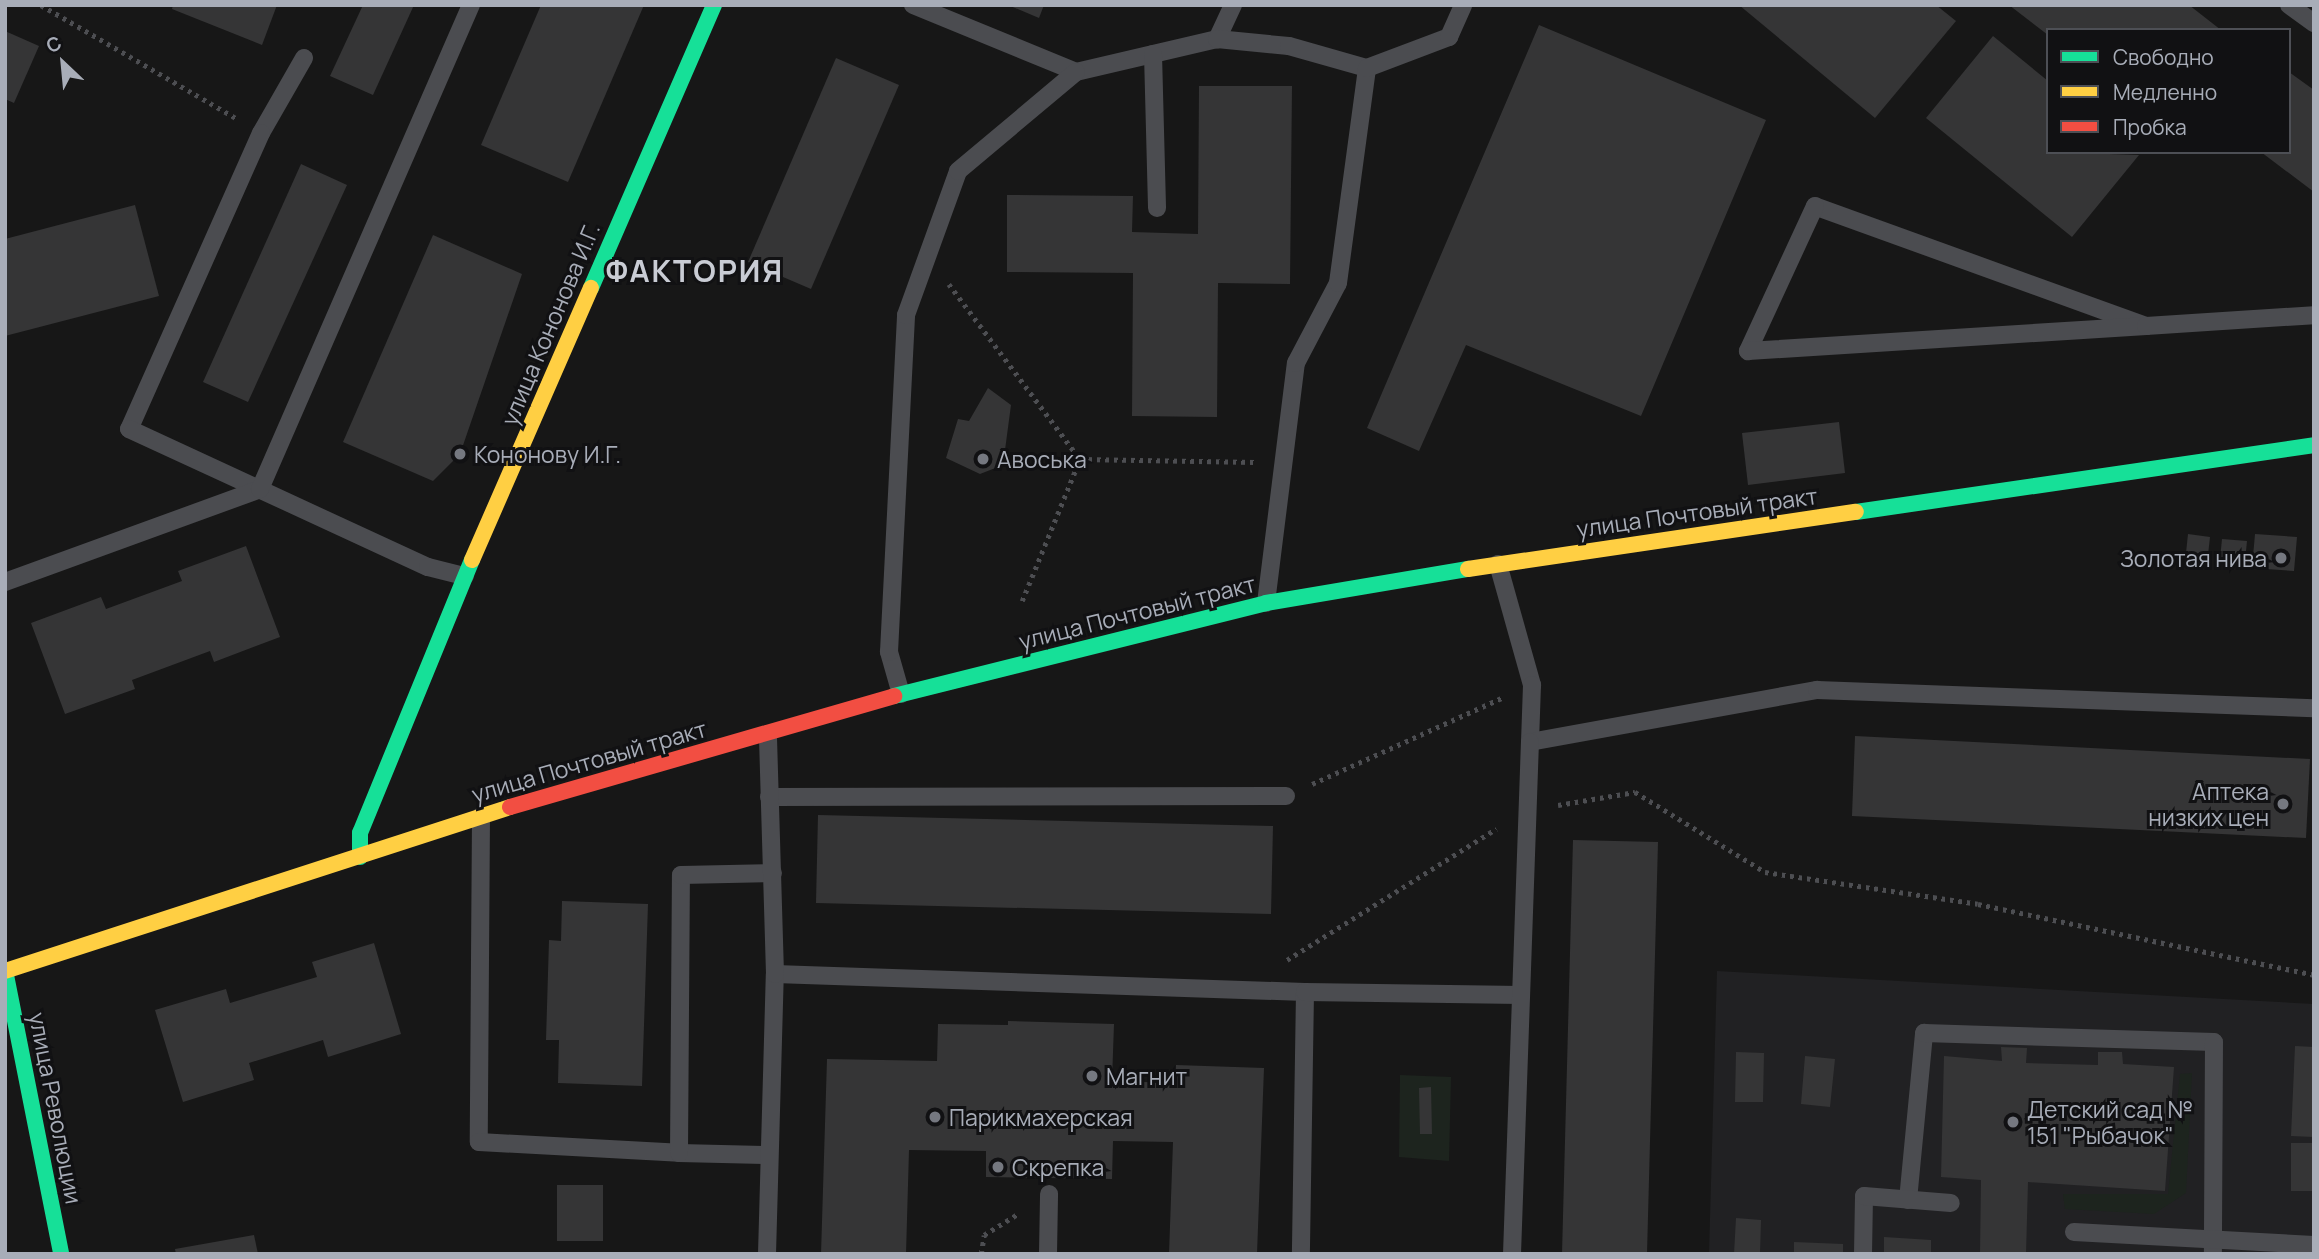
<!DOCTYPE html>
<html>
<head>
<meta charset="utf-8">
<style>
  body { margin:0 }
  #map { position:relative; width:2319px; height:1259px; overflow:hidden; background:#171717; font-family:Manrope,sans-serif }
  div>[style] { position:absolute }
  .built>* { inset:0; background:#212123 }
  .green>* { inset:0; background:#1d241e }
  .building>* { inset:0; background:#353536 }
  .path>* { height:4.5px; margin-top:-2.25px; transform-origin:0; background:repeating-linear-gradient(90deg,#4d4e52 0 3.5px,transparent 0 8.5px) }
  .lane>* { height:18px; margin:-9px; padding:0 9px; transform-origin:9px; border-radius:9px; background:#4b4c50 }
  .fast>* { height:16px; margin:-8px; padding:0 8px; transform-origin:8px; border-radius:8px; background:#16e098 }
  .slow>* { height:16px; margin:-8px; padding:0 8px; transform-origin:8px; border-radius:8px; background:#ffcf43 }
  .jam>* { height:16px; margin:-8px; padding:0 8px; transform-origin:8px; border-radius:8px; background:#f24e42 }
  .dots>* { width:19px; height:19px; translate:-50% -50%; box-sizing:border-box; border:4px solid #111113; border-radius:50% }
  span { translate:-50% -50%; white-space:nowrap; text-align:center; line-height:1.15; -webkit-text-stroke:6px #111113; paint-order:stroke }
  .street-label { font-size:23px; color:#a8adb8 }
  .poi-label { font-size:23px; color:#a8adb8 }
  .left { translate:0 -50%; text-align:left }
  .right { translate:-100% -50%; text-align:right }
  .district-label { font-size:30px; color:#c9ccd4; font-weight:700; letter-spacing:2px }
  .frame { position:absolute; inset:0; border:7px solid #a8adb8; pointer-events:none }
  .legend { position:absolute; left:2046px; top:28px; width:245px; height:126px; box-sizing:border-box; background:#111113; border:2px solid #4d4f55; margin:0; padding:9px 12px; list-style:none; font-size:21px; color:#a8adb8 }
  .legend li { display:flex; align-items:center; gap:14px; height:35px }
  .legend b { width:35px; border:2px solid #4d4f55 }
  .north { position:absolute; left:28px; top:28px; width:70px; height:70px; -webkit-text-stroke:5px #111113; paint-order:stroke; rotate:334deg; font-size:19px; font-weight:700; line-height:28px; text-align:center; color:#a8adb8 }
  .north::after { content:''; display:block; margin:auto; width:24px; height:32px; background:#a8adb8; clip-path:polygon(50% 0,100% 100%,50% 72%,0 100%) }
</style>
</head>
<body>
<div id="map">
  <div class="built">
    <div style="clip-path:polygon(1717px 971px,2314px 1004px,2313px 1254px,1709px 1254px)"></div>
  </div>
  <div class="green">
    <div style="clip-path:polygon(2192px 1073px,2186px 1193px,2154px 1214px,2065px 1209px,2063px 1194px,2168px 1194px,2180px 1074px)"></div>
    <div style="clip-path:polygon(1400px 1075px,1451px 1077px,1449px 1161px,1399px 1157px)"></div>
  </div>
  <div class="building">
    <div style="clip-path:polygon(173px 5px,277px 5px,262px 45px,172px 9px)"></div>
    <div style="clip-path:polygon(363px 5px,414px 5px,373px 95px,330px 76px)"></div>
    <div style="clip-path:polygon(541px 5px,644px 5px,568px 182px,481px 145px)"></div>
    <div style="clip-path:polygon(1008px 5px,1044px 5px,1039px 18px)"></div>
    <div style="clip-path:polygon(1739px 5px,1936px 5px,1956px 21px,1875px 118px)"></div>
    <div style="clip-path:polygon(2009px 5px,2189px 5px,2221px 30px,2048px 30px,2048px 35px)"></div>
    <div style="clip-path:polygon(1539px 25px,1766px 120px,1641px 416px,1466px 345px,1419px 451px,1367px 428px)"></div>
    <div style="clip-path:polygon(5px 31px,39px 46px,14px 103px,5px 99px)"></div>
    <div style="clip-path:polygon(1993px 36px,2048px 81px,2048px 152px,2139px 155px,2072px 237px,1926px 118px)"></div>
    <div style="clip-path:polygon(836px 58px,899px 85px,811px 289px,748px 262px)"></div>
    <div style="clip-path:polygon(2289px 72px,2314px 90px,2314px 192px,2261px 152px,2289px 152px)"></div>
    <div style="clip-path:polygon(1199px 86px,1292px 86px,1290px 284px,1218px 283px,1217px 417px,1132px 416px,1133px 273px,1007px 272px,1007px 195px,1133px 196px,1132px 232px,1198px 234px)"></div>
    <div style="clip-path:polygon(301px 164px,347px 185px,248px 402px,203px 382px)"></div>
    <div style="clip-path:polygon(135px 205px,159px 296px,5px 336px,5px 239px)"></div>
    <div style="clip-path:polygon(433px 235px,522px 274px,460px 454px,433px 481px,343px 442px)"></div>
    <div style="clip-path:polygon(988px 388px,1011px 405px,1003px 465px,980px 474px,946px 458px,958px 419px,969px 421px)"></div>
    <div style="clip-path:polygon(1839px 422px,1845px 473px,1748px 485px,1742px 433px)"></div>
    <div style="clip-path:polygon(2188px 534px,2210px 537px,2208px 555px,2186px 553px)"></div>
    <div style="clip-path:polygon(2255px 534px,2297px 537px,2294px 571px,2252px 568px)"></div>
    <div style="clip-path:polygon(2222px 539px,2247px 541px,2245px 561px,2220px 559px)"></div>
    <div style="clip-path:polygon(246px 546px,280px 637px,214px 662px,210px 651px,132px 680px,135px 689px,65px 714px,31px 623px,101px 597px,106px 609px,182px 581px,178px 571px)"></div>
    <div style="clip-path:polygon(1855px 736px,2310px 759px,2306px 838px,1852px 816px)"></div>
    <div style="clip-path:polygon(818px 815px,1273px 826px,1271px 914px,816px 903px)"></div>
    <div style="clip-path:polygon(1573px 840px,1658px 842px,1647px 1254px,1562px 1254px)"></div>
    <div style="clip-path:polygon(562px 901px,648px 904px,642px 1086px,558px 1083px,559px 1040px,546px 1040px,549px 940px,561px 941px)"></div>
    <div style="clip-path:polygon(374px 943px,401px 1034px,328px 1057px,323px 1040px,249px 1063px,254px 1080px,183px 1102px,155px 1010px,226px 989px,230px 1003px,317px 977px,312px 962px)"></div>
    <div style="clip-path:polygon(1008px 1021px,1114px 1024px,1112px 1081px,1175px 1083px,1176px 1065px,1264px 1068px,1257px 1254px,1169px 1254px,1173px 1142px,1113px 1141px,1112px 1179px,986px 1177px,986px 1151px,909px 1150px,906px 1254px,821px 1254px,827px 1059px,937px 1061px,938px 1024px,1008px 1025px)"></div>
    <div style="clip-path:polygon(2295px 1046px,2314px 1047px,2314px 1137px,2291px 1136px)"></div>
    <div style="clip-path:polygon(2001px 1047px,2027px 1048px,2026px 1063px,2098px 1065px,2098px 1052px,2122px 1052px,2123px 1064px,2174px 1067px,2165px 1191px,2028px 1182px,2026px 1254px,1980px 1254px,1981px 1180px,1941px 1177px,1944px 1056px,2002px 1061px)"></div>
    <div style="clip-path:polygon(1736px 1052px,1764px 1053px,1763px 1102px,1735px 1102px)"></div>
    <div style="clip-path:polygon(1805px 1056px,1835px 1059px,1830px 1107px,1801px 1104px)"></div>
    <div style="clip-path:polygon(1431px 1087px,1432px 1134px,1420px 1134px,1419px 1088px)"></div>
    <div style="clip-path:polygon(2291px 1143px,2314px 1143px,2314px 1191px,2291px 1191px)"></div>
    <div style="clip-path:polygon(557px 1185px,603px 1185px,603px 1241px,557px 1241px)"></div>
    <div style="clip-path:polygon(1736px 1218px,1761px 1220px,1760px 1254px,1734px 1254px)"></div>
    <div style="clip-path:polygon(254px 1235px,258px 1254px,176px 1254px,175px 1249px)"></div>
    <div style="clip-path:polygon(1884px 1237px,1931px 1240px,1931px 1254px,1884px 1254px)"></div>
    <div style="clip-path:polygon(1794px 1242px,1843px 1244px,1843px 1254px,1794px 1254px)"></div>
  </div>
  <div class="path">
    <div style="left:41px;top:5px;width:225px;rotate:30.1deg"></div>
    <div style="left:949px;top:284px;width:219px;rotate:53.2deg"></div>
    <div style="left:1080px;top:459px;width:175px;rotate:1deg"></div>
    <div style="left:1022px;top:601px;width:153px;rotate:-67.8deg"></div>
    <div style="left:1312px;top:784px;width:209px;rotate:-24.4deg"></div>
    <div style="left:1558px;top:805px;width:78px;rotate:-9.6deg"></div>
    <div style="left:1635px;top:792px;width:153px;rotate:31.6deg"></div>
    <div style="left:1765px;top:872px;width:215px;rotate:8.5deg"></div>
    <div style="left:1978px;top:904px;width:343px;rotate:11.9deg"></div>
    <div style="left:1287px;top:960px;width:247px;rotate:-32.1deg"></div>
    <div style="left:981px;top:1254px;width:19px;rotate:-81deg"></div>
    <div style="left:984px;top:1235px;width:40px;rotate:-32deg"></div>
  </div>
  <div class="lane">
    <div style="left:913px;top:5px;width:176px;rotate:22.3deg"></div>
    <div style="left:1076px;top:72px;width:145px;rotate:-13.2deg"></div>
    <div style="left:1233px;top:5px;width:38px;rotate:115deg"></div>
    <div style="left:1217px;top:39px;width:72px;rotate:5.6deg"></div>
    <div style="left:1289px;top:46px;width:81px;rotate:15.8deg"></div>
    <div style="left:2289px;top:5px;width:31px;rotate:36deg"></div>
    <div style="left:1153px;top:54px;width:154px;rotate:88.5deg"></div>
    <div style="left:304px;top:58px;width:86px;rotate:119.8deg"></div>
    <div style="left:261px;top:133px;width:324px;rotate:114deg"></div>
    <div style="left:129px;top:429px;width:329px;rotate:24.8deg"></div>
    <div style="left:428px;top:567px;width:38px;rotate:14deg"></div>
    <div style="left:2146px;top:326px;width:352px;rotate:-160.1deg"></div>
    <div style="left:1815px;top:206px;width:160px;rotate:114.8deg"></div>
    <div style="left:1748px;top:351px;width:399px;rotate:-3.6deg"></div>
    <div style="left:2146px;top:326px;width:168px;rotate:-3.7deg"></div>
    <div style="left:1498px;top:564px;width:126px;rotate:74.3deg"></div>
    <div style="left:1532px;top:685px;width:57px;rotate:92deg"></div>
    <div style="left:1530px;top:742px;width:292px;rotate:-10.3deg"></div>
    <div style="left:1817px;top:690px;width:497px;rotate:2.1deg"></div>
    <div style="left:5px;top:582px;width:271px;rotate:-20deg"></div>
    <div style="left:260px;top:489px;width:528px;rotate:-66.45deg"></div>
    <div style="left:1266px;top:603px;width:242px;rotate:-82.9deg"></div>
    <div style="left:1296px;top:363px;width:90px;rotate:-62.3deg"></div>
    <div style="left:1338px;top:283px;width:217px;rotate:-82.3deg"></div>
    <div style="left:1367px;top:68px;width:88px;rotate:-20.7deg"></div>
    <div style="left:1449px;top:37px;width:35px;rotate:-66deg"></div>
    <div style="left:901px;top:694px;width:44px;rotate:-105.9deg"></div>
    <div style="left:889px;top:652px;width:337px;rotate:-87.1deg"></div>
    <div style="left:906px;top:315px;width:153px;rotate:-70.1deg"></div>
    <div style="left:958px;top:171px;width:154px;rotate:-40deg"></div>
    <div style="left:769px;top:797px;width:517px;rotate:-0.11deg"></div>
    <div style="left:481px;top:816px;width:326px;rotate:90.4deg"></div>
    <div style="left:479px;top:1142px;width:200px;rotate:3.1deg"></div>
    <div style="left:775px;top:974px;width:530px;rotate:1.95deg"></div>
    <div style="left:1305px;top:992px;width:262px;rotate:90.9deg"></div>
    <div style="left:1305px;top:992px;width:216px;rotate:0.8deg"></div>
    <div style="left:768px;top:1155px;width:89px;rotate:-178.7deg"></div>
    <div style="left:679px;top:1153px;width:278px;rotate:-89.6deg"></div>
    <div style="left:681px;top:875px;width:92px;rotate:-1.2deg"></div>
    <div style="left:1908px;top:1200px;width:168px;rotate:-84.5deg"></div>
    <div style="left:1924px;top:1033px;width:290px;rotate:1.8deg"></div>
    <div style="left:2214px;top:1042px;width:212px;rotate:90.3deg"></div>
    <div style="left:2074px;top:1232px;width:240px;rotate:3.1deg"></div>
    <div style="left:767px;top:1254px;width:280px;rotate:-88.4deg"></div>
    <div style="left:775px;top:974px;width:240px;rotate:-91.7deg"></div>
    <div style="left:1048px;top:1254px;width:60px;rotate:-89deg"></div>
    <div style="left:1512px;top:1254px;width:512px;rotate:-87.99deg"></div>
    <div style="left:1863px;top:1254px;width:58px;rotate:-89deg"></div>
    <div style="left:1864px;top:1196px;width:87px;rotate:4.6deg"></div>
  </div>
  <div class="fast">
    <div style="left:591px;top:288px;width:309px;rotate:-66.5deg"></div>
    <div style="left:1856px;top:512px;width:463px;rotate:-8.3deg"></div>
    <div style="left:894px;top:696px;width:383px;rotate:-14deg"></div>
    <div style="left:1266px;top:603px;width:205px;rotate:-9.6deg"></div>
    <div style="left:360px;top:857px;width:24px;rotate:-90deg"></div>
    <div style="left:360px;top:833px;width:295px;rotate:-67.7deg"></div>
    <div style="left:5px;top:970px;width:289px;rotate:78.8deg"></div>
  </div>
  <div class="slow">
    <div style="left:472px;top:560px;width:297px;rotate:-66.4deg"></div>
    <div style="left:1468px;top:569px;width:392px;rotate:-8.4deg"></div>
    <div style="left:5px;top:971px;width:531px;rotate:-17.99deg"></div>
  </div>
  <div class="jam">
    <div style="left:510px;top:807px;width:400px;rotate:-16.1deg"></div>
  </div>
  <div class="dots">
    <div style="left:460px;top:454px;background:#757880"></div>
    <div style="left:983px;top:459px;background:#757880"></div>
    <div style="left:2281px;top:558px;background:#757880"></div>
    <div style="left:2283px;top:804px;background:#757880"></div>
    <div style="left:1092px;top:1076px;background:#757880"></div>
    <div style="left:935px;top:1117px;background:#757880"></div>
    <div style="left:2013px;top:1122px;background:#757880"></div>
    <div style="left:998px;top:1167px;background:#757880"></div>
  </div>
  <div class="street-label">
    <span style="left:550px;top:324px;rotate:-67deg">улица Кононова И.Г.</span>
    <span style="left:1697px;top:512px;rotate:-8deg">улица Почтовый тракт</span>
    <span style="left:1137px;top:612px;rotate:-14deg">улица Почтовый тракт</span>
    <span style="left:589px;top:761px;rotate:-16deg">улица Почтовый тракт</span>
    <span style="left:56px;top:1108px;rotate:79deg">улица Революции</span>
  </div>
  <div class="poi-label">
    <span class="left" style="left:474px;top:454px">Кононову И.Г.</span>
    <span class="left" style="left:997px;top:459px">Авоська</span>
    <span class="right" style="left:2267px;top:558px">Золотая нива</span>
    <span class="right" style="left:2269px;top:804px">Аптека<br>низких цен</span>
    <span class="left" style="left:1106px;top:1076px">Магнит</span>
    <span class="left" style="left:2027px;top:1122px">Детский сад №<br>151 "Рыбачок"</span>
    <span class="left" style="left:949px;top:1117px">Парикмахерская</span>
    <span class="left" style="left:1012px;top:1167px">Скрепка</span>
  </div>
  <div class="district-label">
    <span style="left:695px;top:271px">ФАКТОРИЯ</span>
  </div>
  <div class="frame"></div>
  <ul class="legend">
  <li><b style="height:9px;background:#16e098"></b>Свободно</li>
  <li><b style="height:9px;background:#ffcf43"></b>Медленно</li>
  <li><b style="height:9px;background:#f24e42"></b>Пробка</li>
  </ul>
  <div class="north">С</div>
</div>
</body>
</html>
